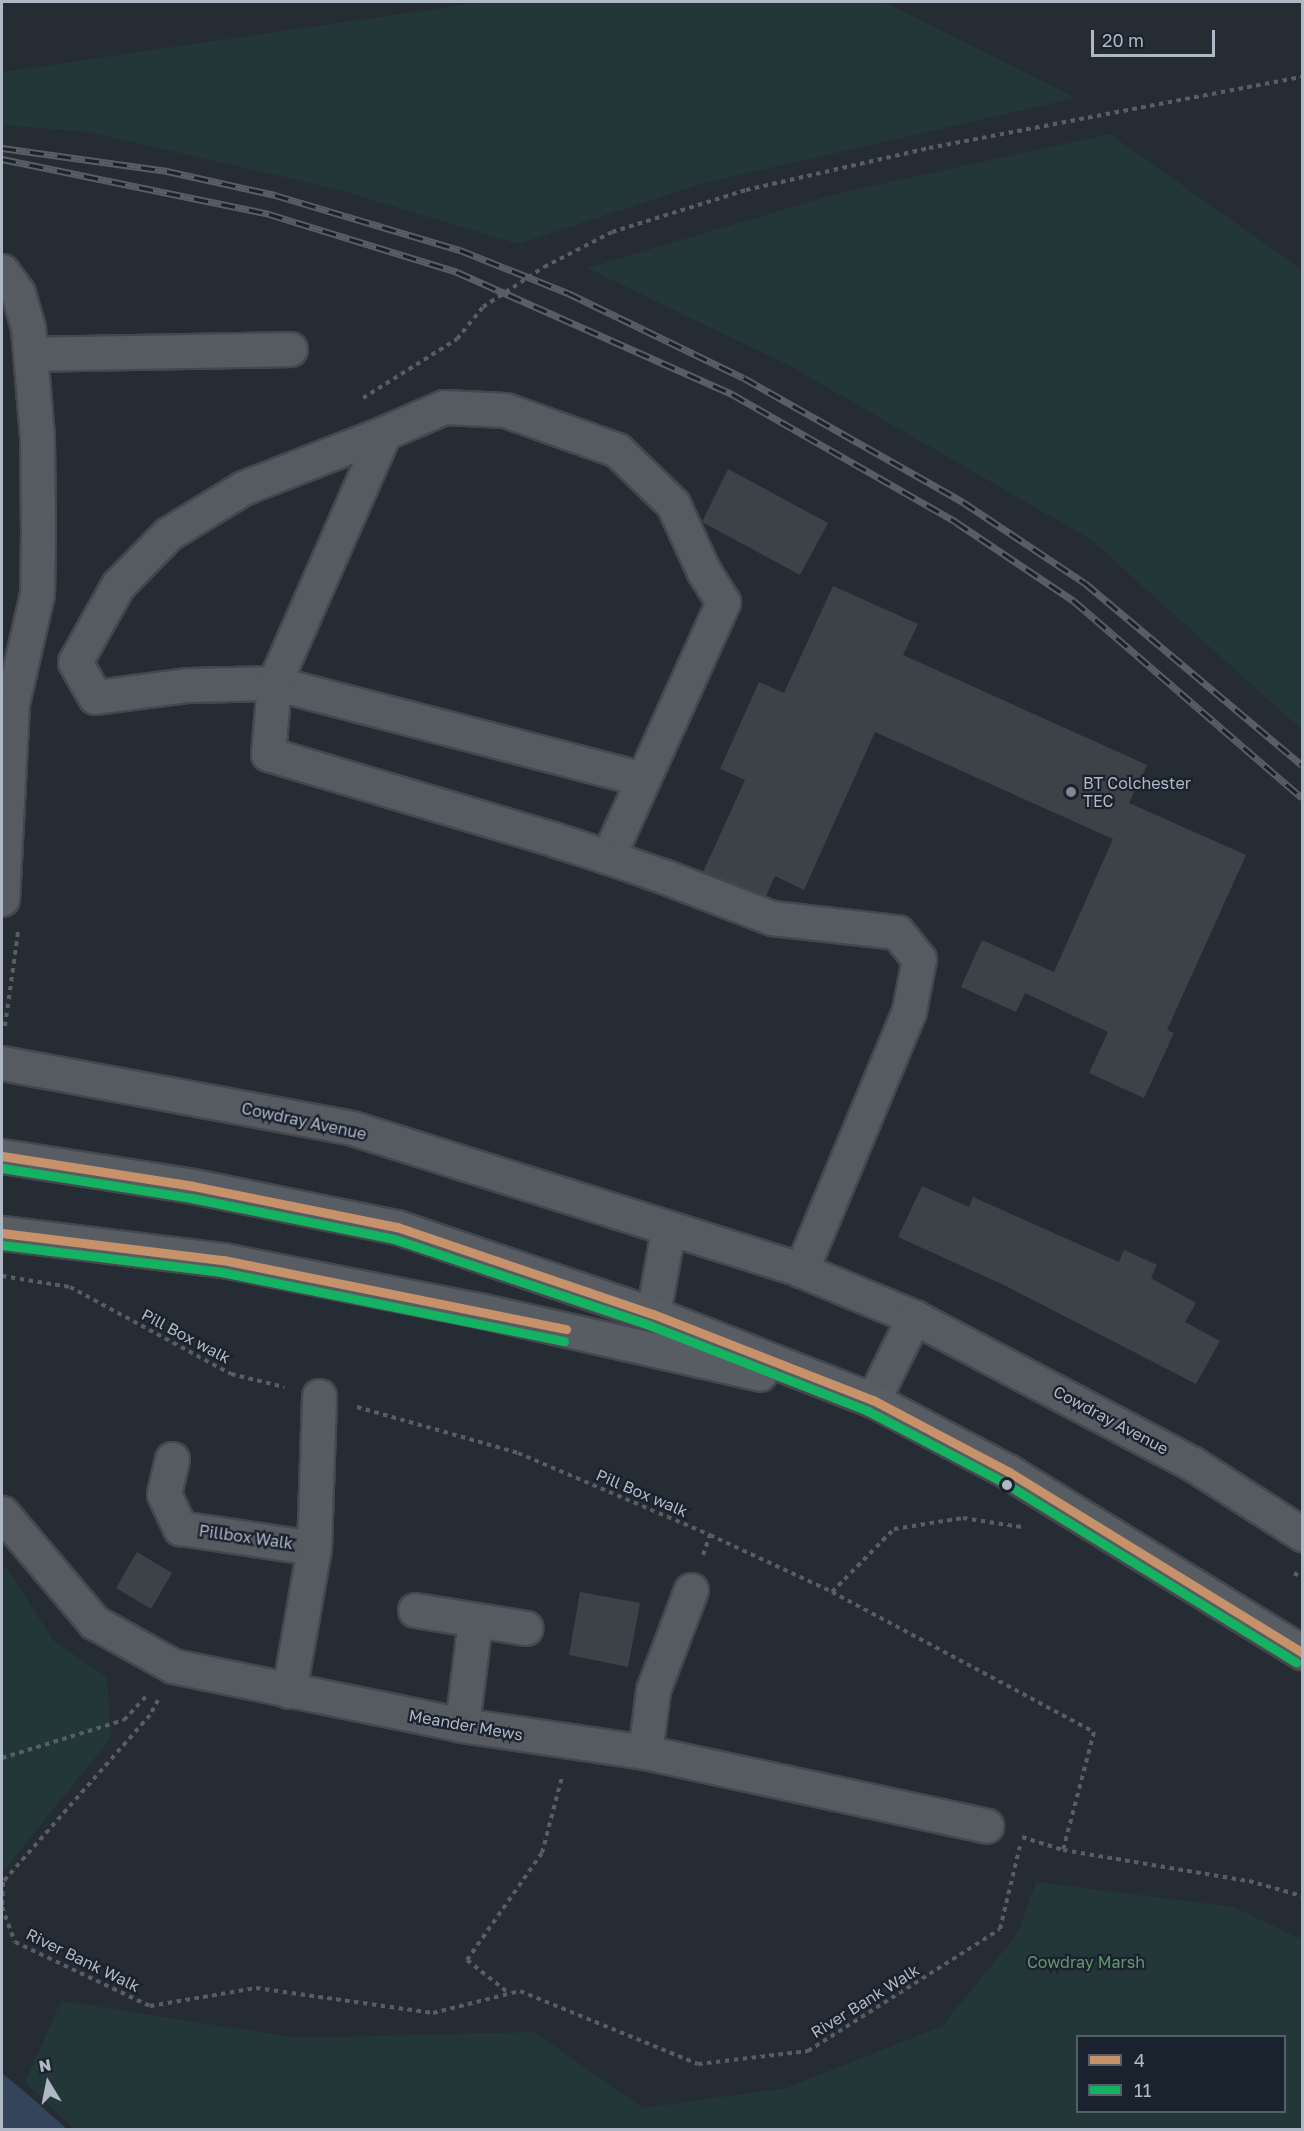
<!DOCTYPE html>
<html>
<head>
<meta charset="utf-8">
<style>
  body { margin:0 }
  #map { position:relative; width:1304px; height:2131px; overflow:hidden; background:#262c33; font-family:"Golos Text",sans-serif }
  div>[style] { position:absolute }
  .green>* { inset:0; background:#233638 }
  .water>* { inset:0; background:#34455b }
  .building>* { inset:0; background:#3d4248 }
  .path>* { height:4px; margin-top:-2px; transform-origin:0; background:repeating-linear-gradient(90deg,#595e64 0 4.5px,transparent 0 9px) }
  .roads { filter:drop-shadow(2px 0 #44484e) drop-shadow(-2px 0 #44484e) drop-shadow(0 2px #44484e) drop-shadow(0 -2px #44484e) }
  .minor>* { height:33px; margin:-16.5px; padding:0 16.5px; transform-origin:16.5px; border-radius:16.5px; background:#565a61 }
  .major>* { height:33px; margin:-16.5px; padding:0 16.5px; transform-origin:16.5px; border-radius:16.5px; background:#585d63 }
  .rail>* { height:7px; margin-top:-3.5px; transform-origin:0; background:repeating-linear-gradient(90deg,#1a222d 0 14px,#595e64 0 28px); box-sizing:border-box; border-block:2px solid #595e64 }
  .bus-1>* { height:9px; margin:-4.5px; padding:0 4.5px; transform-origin:4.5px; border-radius:4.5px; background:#c7916a }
  .bus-2>* { height:9px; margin:-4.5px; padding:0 4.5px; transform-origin:4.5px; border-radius:4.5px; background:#13b361 }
  .dots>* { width:16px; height:16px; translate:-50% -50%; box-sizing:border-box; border:3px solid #1a222d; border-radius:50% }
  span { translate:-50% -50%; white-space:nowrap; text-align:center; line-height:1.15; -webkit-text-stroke:4.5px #1a222d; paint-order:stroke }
  .poi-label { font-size:16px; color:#afb8c5 }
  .left { translate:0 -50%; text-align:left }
  .street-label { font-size:16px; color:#afb8c5 }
  .park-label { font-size:16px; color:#679570 }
  .frame { position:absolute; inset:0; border:3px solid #afb8c5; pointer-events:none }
  .legend { position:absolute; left:1076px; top:2035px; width:210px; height:78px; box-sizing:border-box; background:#1a222d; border:2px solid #565e6a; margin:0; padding:8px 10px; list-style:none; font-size:18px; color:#afb8c5 }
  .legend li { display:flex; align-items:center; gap:12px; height:30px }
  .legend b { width:30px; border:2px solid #565e6a }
  .north { position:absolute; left:18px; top:2053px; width:60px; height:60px; -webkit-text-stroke:4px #1a222d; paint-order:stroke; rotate:350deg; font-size:16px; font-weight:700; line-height:24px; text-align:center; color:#afb8c5 }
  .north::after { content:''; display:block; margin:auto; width:21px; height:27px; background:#afb8c5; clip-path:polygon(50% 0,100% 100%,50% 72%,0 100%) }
  .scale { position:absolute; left:1091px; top:30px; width:124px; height:27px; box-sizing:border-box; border:3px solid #afb8c5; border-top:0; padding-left:8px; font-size:18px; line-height:21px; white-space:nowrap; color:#afb8c5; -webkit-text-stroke:4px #1a222d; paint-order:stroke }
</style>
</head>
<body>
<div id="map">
  <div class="green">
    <div style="clip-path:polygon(483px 2px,884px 2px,1076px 98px,700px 184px,518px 244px,336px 189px,89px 132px,2px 125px,2px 72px)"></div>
    <div style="clip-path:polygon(1110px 134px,1302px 270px,1302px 730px,1090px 539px,792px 367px,587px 268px,840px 193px)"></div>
    <div style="clip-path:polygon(6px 1567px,54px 1641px,107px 1677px,111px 1738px,2px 1873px,2px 1570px)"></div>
    <div style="clip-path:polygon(evenodd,1036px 1882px,1234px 1907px,1302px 1940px,1302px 2129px,75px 2130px,25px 2082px,61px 2001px,297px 2038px,534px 2032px,643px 2108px,786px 2088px,942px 2026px,1017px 1934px,1036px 1882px,1284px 2036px,1284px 2112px,1078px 2112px,1078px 2036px,1284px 2036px)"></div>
  </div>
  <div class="water">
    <div style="clip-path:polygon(2px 2073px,26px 2093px,67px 2129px,2px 2129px)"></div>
  </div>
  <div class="building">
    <div style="clip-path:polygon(728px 469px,828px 523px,800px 575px,702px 522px)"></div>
    <div style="clip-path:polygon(833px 586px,918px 624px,903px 655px,1147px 765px,1129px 803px,1246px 855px,1167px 1030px,1174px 1033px,1144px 1098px,1089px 1073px,1108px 1032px,1025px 993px,1016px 1012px,961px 987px,982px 940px,1054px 972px,1113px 839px,875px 732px,804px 890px,775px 876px,766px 896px,703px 872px,745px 780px,720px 769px,759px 682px,784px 693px)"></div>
    <div style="clip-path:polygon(922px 1186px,969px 1207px,973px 1197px,1119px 1262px,1124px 1250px,1157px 1265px,1151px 1278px,1196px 1303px,1185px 1322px,1220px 1341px,1196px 1384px,1006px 1286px,898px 1237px)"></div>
    <div style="clip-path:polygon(137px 1552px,172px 1573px,151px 1609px,116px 1588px)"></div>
    <div style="clip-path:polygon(580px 1592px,640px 1603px,628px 1667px,569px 1655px)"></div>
  </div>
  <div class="path">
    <div style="left:363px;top:398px;width:111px;rotate:-32.1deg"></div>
    <div style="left:457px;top:339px;width:41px;rotate:-50.9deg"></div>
    <div style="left:483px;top:307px;width:73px;rotate:-33.3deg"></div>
    <div style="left:544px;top:267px;width:76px;rotate:-27.2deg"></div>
    <div style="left:612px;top:232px;width:140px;rotate:-17.4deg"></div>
    <div style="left:746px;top:190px;width:188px;rotate:-12.9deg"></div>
    <div style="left:929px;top:148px;width:380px;rotate:-10.8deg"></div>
    <div style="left:5px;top:1026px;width:95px;rotate:-82.1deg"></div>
    <div style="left:2px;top:1276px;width:69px;rotate:9.2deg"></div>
    <div style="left:70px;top:1287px;width:183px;rotate:28.4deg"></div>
    <div style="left:231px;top:1374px;width:55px;rotate:13.8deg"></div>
    <div style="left:357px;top:1407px;width:167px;rotate:15.9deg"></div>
    <div style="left:518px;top:1453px;width:209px;rotate:23.1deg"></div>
    <div style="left:710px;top:1535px;width:135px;rotate:25deg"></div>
    <div style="left:832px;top:1592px;width:297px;rotate:28.1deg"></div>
    <div style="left:1094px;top:1732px;width:122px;rotate:104.7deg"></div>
    <div style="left:703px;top:1555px;width:21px;rotate:-71deg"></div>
    <div style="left:1294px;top:1573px;width:9px;rotate:32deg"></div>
    <div style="left:832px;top:1592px;width:88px;rotate:-45.5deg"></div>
    <div style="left:894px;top:1529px;width:70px;rotate:-9.1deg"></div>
    <div style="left:963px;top:1518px;width:60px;rotate:8.7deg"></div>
    <div style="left:158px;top:1700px;width:17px;rotate:118deg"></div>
    <div style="left:150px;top:1715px;width:222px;rotate:131.4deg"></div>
    <div style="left:3px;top:1882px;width:25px;rotate:92deg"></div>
    <div style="left:2px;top:1907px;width:37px;rotate:70deg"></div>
    <div style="left:15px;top:1942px;width:149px;rotate:25.4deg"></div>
    <div style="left:150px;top:2006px;width:108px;rotate:-9.6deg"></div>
    <div style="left:256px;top:1988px;width:179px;rotate:8deg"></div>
    <div style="left:433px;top:2013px;width:90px;rotate:-14.2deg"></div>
    <div style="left:520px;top:1991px;width:192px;rotate:22.3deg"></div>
    <div style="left:698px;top:2064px;width:111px;rotate:-6.7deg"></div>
    <div style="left:808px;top:2051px;width:227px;rotate:-32.4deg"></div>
    <div style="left:1000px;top:1929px;width:85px;rotate:-76.5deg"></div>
    <div style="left:2px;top:1758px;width:128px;rotate:-17.3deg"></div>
    <div style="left:124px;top:1720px;width:33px;rotate:-47deg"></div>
    <div style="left:1022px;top:1837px;width:43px;rotate:17.6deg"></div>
    <div style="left:1063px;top:1850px;width:189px;rotate:9.5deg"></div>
    <div style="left:1249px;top:1881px;width:55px;rotate:15.8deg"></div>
    <div style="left:506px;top:1991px;width:50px;rotate:-141.5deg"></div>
    <div style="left:467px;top:1960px;width:131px;rotate:-55deg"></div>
    <div style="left:542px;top:1853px;width:79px;rotate:-75.3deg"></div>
  </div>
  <div class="roads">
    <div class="minor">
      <div style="left:2px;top:271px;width:27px;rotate:54deg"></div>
      <div style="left:18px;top:293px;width:37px;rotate:74deg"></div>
      <div style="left:28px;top:329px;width:108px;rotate:85.2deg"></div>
      <div style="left:37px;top:437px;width:96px;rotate:89.4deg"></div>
      <div style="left:38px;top:533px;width:61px;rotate:90.9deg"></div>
      <div style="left:37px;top:594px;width:112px;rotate:102.9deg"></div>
      <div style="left:12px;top:703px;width:196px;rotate:92.9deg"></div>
      <div style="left:30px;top:354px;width:260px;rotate:-1.1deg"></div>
      <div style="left:384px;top:433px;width:151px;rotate:158.7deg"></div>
      <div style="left:243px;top:488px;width:88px;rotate:148.5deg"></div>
      <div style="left:168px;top:534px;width:71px;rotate:134.4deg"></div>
      <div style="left:118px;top:585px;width:88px;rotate:119.2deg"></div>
      <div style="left:75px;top:662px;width:40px;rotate:60.3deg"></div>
      <div style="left:95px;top:697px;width:94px;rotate:-7.4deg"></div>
      <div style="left:188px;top:685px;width:86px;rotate:-1.3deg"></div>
      <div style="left:274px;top:683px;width:381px;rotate:14.6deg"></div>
      <div style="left:608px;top:857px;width:280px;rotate:-65.7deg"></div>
      <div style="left:723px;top:602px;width:36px;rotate:-122deg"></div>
      <div style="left:704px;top:572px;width:75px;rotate:-114.5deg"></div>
      <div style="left:673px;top:504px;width:78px;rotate:-136deg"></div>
      <div style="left:617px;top:450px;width:119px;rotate:-160.3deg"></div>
      <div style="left:505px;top:410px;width:61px;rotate:-177.2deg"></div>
      <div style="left:444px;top:407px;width:65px;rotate:156.6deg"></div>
      <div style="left:384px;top:433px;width:273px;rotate:113.7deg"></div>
      <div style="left:274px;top:683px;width:71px;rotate:94.8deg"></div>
      <div style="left:268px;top:754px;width:301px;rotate:16.6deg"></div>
      <div style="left:556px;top:840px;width:55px;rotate:18.1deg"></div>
      <div style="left:608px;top:857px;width:58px;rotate:19.1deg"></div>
      <div style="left:663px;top:876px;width:117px;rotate:21.1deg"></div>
      <div style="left:772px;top:918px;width:126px;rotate:6.4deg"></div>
      <div style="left:897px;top:932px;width:35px;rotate:51deg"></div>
      <div style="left:919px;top:959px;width:53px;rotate:100.9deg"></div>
      <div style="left:909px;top:1011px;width:281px;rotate:112.6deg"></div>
      <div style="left:2px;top:1063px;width:356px;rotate:10.5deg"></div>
      <div style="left:352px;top:1128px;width:471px;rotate:17.5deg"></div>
      <div style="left:801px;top:1270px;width:122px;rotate:22.6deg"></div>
      <div style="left:914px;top:1317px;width:315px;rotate:27.8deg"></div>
      <div style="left:1193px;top:1464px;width:130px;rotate:32.7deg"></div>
      <div style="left:653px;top:1314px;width:85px;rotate:-79.9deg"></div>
      <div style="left:873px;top:1400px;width:93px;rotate:-63.7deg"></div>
      <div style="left:172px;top:1459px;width:36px;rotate:103deg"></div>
      <div style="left:164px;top:1494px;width:38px;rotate:65deg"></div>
      <div style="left:180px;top:1528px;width:135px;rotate:8.5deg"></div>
      <div style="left:2px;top:1513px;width:143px;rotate:49.8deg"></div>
      <div style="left:94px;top:1622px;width:90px;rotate:29.1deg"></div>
      <div style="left:173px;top:1666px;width:295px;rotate:11.5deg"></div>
      <div style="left:462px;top:1725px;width:185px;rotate:8.4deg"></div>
      <div style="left:645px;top:1752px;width:349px;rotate:12.2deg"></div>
      <div style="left:415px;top:1610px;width:112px;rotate:9.2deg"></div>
      <div style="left:289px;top:1691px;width:145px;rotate:-80.1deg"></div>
      <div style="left:314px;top:1548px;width:152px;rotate:-88.1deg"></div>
      <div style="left:462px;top:1725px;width:106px;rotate:-82.9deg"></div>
      <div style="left:645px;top:1752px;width:63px;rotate:-82.6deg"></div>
      <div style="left:653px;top:1690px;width:107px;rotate:-69.2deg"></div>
    </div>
    <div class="major">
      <div style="left:2px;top:1156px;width:193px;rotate:8.9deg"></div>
      <div style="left:193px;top:1186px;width:208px;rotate:11.4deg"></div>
      <div style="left:397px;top:1227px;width:270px;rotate:18.8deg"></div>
      <div style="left:653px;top:1314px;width:236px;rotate:21.4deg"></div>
      <div style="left:873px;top:1400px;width:154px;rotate:27.9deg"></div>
      <div style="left:1009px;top:1472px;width:344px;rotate:31.6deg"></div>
      <div style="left:2px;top:1233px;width:223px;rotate:7deg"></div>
      <div style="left:223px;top:1260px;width:261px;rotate:11.1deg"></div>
      <div style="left:479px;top:1310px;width:288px;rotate:12.8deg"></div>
    </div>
  </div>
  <div class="rail">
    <div style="left:2px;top:148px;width:167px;rotate:7.9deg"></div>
    <div style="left:167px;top:171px;width:111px;rotate:12.5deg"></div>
    <div style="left:275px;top:195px;width:193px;rotate:16.6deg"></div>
    <div style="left:460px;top:250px;width:116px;rotate:21.7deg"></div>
    <div style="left:568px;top:293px;width:195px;rotate:25.8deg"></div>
    <div style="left:744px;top:378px;width:252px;rotate:29.5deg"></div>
    <div style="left:963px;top:502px;width:146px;rotate:33.6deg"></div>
    <div style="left:1085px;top:583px;width:283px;rotate:40deg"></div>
    <div style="left:2px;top:159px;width:273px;rotate:11.6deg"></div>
    <div style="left:269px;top:214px;width:197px;rotate:17.1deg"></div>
    <div style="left:457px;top:272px;width:301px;rotate:23.9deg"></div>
    <div style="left:732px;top:394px;width:258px;rotate:29.7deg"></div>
    <div style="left:956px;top:522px;width:142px;rotate:33.8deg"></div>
    <div style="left:1074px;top:601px;width:301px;rotate:40.8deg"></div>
  </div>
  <div class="bus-1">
    <div style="left:2px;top:1156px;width:193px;rotate:8.9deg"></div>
    <div style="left:193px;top:1186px;width:208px;rotate:11.4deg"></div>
    <div style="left:397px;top:1227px;width:270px;rotate:18.8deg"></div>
    <div style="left:653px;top:1314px;width:236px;rotate:21.4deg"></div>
    <div style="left:873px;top:1400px;width:154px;rotate:27.9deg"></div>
    <div style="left:1009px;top:1472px;width:344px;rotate:31.6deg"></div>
    <div style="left:2px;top:1233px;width:223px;rotate:7deg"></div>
    <div style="left:223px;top:1260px;width:350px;rotate:11.4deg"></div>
  </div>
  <div class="bus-2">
    <div style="left:2px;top:1168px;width:191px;rotate:9deg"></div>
    <div style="left:191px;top:1198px;width:207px;rotate:11.4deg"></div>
    <div style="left:394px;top:1239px;width:269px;rotate:18.6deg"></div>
    <div style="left:649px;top:1325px;width:235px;rotate:21.4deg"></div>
    <div style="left:868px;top:1411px;width:153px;rotate:27.7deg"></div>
    <div style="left:1003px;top:1482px;width:344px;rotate:31.6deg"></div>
    <div style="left:2px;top:1245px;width:221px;rotate:7deg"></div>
    <div style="left:221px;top:1272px;width:350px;rotate:11.4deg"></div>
  </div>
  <div class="dots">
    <div style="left:1071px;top:792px;background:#7f8792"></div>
    <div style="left:1007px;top:1485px;background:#afb8c5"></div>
  </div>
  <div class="poi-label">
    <span class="left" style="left:1083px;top:792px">BT Colchester<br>TEC</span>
  </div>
  <div class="street-label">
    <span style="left:304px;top:1121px;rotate:12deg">Cowdray Avenue</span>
    <span style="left:186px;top:1336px;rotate:28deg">Pill Box walk</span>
    <span style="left:1111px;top:1420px;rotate:28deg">Cowdray Avenue</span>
    <span style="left:642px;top:1493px;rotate:23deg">Pill Box walk</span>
    <span style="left:246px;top:1537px;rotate:8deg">Pillbox Walk</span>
    <span style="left:466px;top:1725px;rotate:10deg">Meander Mews</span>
    <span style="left:83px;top:1960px;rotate:26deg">River Bank Walk</span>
    <span style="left:865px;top:2001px;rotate:-32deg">River Bank Walk</span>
  </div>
  <div class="park-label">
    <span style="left:1086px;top:1962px">Cowdray Marsh</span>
  </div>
  <div class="frame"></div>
  <ul class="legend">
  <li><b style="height:8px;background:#c7916a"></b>4</li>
  <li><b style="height:8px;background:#13b361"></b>11</li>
  </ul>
  <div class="north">N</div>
  <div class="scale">20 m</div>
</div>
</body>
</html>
